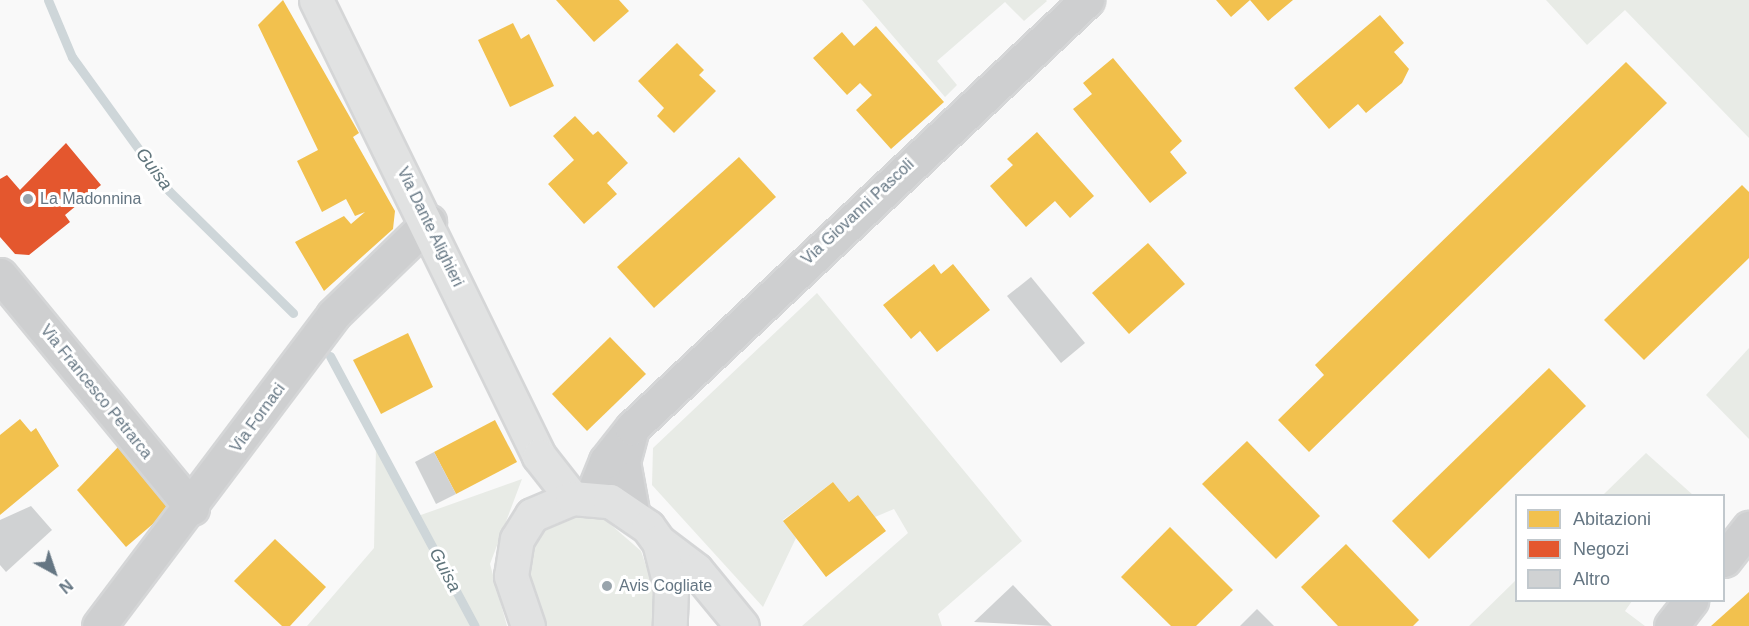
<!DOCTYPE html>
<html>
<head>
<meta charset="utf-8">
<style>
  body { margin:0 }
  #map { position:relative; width:1749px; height:626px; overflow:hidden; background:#f9f9f9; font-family:Arial,sans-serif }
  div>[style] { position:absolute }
  .green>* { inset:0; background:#e8ebe6 }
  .homes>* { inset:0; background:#f2c14e }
  .shops>* { inset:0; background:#e4572e }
  .stream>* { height:9px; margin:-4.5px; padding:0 4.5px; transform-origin:4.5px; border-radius:4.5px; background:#ced6d9 }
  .building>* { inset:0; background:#d0d2d3 }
  .roads { filter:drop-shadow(2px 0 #d5d6d7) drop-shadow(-2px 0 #d5d6d7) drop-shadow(0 2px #d5d6d7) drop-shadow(0 -2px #d5d6d7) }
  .street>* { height:33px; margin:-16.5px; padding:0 16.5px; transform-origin:16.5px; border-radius:16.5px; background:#cecfd0 }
  .secondary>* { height:33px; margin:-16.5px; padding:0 16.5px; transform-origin:16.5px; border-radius:16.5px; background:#e1e2e2 }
  .dots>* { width:16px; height:16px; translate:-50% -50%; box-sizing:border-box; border:3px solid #fff; border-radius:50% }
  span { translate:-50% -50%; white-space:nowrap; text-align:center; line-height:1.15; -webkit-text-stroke:6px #fff; paint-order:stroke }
  .poi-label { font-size:16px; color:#657683 }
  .left { translate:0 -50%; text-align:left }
  .street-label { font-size:16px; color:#657683 }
  .water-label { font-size:18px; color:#60757c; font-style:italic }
  .legend { position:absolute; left:1515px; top:494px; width:210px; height:108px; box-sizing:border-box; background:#fff; border:2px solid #c1c8cd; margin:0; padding:8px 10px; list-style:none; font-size:18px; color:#657683 }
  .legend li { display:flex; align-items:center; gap:12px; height:30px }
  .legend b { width:30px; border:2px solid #c1c8cd }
  .north { position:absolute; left:24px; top:542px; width:60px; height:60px; -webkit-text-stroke:4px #fff; paint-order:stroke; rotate:140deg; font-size:16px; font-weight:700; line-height:24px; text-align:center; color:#657683 }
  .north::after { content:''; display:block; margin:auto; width:21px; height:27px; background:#657683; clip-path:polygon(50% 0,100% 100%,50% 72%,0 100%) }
</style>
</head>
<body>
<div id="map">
  <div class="green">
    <div style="clip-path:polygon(862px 0,1046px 0,1047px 1px,1024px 21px,1005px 2px,937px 61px,957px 85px,945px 97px)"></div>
    <div style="clip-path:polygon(1546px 0,1749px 0,1749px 138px,1625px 10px,1587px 45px)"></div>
    <div style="clip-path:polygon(817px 293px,1022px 541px,938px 614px,942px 626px,802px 626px,908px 533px,894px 509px,875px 517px,858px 495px,849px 502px,833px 482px,783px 520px,796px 538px,763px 607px,652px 485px,653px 448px)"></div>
    <div style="clip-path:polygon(1749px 348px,1749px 439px,1706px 395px)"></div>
    <div style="clip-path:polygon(376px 446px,418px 516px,522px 479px,490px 564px,507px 626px,307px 626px,374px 548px)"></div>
    <div style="clip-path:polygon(1646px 453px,1693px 495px,1603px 495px)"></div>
    <div style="clip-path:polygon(576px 513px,602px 517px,641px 551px,655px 592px,654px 626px,545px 626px,539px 619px,527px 592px,528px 548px,542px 528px)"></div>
    <div style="clip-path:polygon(1516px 580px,1516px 600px,1632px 601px,1625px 611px,1645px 626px,1469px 626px)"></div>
  </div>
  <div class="homes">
    <div style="clip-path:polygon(283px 0,359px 133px,353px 137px,395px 211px,393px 229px,324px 291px,295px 242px,344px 216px,351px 224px,365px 212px,355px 216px,346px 199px,322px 212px,297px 161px,318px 150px,258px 25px)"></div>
    <div style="clip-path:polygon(556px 0,619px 0,629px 11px,594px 42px)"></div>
    <div style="clip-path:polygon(1216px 0,1293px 0,1268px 21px,1250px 0,1231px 17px)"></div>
    <div style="clip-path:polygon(1380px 15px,1404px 43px,1394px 52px,1409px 69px,1402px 83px,1366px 113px,1358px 104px,1329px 129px,1294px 88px)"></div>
    <div style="clip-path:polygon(513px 23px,521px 39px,529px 34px,554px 86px,510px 107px,478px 40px)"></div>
    <div style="clip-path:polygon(876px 26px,944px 102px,891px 149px,856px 110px,872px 95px,860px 83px,847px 95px,813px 58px,842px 32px,854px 46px)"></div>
    <div style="clip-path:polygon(677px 43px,704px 70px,699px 75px,716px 91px,674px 133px,657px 116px,664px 108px,638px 81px)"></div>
    <div style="clip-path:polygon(1113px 58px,1182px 141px,1170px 152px,1187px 173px,1150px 203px,1073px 109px,1092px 94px,1083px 83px)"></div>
    <div style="clip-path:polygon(1626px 62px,1667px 103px,1309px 452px,1278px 420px,1324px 375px,1315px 365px)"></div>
    <div style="clip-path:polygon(575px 116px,593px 135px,598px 131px,628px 163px,607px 183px,617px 194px,584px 224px,548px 184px,574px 160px,553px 136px)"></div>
    <div style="clip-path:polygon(1037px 132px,1094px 196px,1070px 218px,1055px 201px,1026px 227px,990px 186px,1013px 165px,1007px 159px)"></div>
    <div style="clip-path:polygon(739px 157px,776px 197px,654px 308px,617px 267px)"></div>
    <div style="clip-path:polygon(1742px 185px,1749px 192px,1749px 258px,1644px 360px,1604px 320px)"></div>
    <div style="clip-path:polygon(1148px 243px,1185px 284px,1129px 334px,1092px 293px)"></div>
    <div style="clip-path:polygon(934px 264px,941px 274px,953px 264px,990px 310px,937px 352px,920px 331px,911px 339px,883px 305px)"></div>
    <div style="clip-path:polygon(408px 333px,433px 387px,381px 414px,353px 360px)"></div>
    <div style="clip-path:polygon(610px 337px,646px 374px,587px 431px,552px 394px)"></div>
    <div style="clip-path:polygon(1549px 368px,1586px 406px,1429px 559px,1392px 521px)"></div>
    <div style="clip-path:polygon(20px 419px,31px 432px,36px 428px,59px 466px,0 515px,0 435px)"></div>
    <div style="clip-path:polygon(495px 420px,517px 462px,456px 494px,434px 452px)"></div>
    <div style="clip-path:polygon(1247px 441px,1320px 516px,1276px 559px,1202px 484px)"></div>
    <div style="clip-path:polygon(121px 444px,175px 505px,126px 547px,77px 490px)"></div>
    <div style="clip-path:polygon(833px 482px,849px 502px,858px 495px,886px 531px,826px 577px,783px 521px)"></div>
    <div style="clip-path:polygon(1170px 527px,1233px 590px,1196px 626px,1171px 626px,1121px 577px)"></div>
    <div style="clip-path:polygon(275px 539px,326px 587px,290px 626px,282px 626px,234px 581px)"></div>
    <div style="clip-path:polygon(1346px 544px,1419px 620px,1413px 626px,1338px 626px,1301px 587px)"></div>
    <div style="clip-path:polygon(1749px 592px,1749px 626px,1711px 626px)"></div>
  </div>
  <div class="shops">
    <div style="clip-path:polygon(66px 143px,101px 185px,65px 215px,70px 222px,29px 255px,15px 254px,0 237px,0 179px,7px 175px,20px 190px)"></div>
  </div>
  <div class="stream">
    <div style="left:48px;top:0;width:62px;rotate:67.2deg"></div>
    <div style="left:72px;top:57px;width:165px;rotate:54.1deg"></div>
    <div style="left:169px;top:191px;width:174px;rotate:44.5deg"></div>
    <div style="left:330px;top:356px;width:306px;rotate:61.8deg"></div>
  </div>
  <div class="building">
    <div style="clip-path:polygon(1031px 277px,1085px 343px,1061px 363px,1007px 296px)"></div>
    <div style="clip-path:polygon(434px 452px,456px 494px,436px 504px,415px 462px)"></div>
    <div style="clip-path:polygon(31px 506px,52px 530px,6px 572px,0 565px,0 520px)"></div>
    <div style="clip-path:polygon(1013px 585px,1052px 626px,974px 622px)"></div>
    <div style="clip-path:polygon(1257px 609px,1274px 626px,1240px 626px)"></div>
  </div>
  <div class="roads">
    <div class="street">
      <div style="left:0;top:275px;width:302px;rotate:50.5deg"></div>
      <div style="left:631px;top:432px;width:31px;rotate:105deg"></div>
      <div style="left:623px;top:462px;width:50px;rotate:79.6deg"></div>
      <div style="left:591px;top:498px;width:40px;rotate:-68deg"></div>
      <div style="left:606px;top:461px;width:42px;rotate:-51.8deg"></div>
      <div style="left:632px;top:428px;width:625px;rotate:-43.25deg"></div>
      <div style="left:1724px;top:560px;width:41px;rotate:-52deg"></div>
      <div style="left:99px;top:626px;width:389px;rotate:-53deg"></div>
      <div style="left:333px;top:315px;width:134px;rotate:-44.1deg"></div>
      <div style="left:1671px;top:626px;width:33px;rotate:-52deg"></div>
    </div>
    <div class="secondary">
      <div style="left:316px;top:0;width:508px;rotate:63.94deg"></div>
      <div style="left:539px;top:456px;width:53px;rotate:51.8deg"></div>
      <div style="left:659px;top:542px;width:46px;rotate:37.1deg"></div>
      <div style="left:696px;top:570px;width:72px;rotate:50.6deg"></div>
      <div style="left:528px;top:626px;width:53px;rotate:-108.8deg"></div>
      <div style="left:511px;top:576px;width:37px;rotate:-81deg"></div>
      <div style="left:517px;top:539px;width:28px;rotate:-58deg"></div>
      <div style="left:532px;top:515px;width:43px;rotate:-23deg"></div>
      <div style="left:572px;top:498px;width:38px;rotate:5deg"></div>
      <div style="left:610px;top:501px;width:46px;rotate:34.4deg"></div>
      <div style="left:648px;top:527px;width:19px;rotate:54deg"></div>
      <div style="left:659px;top:542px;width:49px;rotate:75.7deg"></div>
      <div style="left:671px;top:589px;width:37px;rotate:92deg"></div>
    </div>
  </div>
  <div class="dots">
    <div style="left:28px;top:199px;background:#99a4ac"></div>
    <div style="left:607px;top:586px;background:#99a4ac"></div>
  </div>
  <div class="poi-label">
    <span class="left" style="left:40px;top:199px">La Madonnina</span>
    <span class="left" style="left:619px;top:586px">Avis Cogliate</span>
  </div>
  <div class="street-label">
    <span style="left:858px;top:212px;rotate:-43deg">Via Giovanni Pascoli</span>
    <span style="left:430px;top:227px;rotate:64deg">Via Dante Alighieri</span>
    <span style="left:96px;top:392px;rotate:51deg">Via Francesco Petrarca</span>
    <span style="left:258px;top:418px;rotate:-54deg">Via Fornaci</span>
  </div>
  <div class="water-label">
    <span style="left:154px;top:169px;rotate:53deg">Guisa</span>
    <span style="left:445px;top:570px;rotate:62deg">Guisa</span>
  </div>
  <ul class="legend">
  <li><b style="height:16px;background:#f2c14e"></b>Abitazioni</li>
  <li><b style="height:16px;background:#e4572e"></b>Negozi</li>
  <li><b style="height:16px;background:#d0d2d3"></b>Altro</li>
  </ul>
  <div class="north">N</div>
</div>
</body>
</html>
